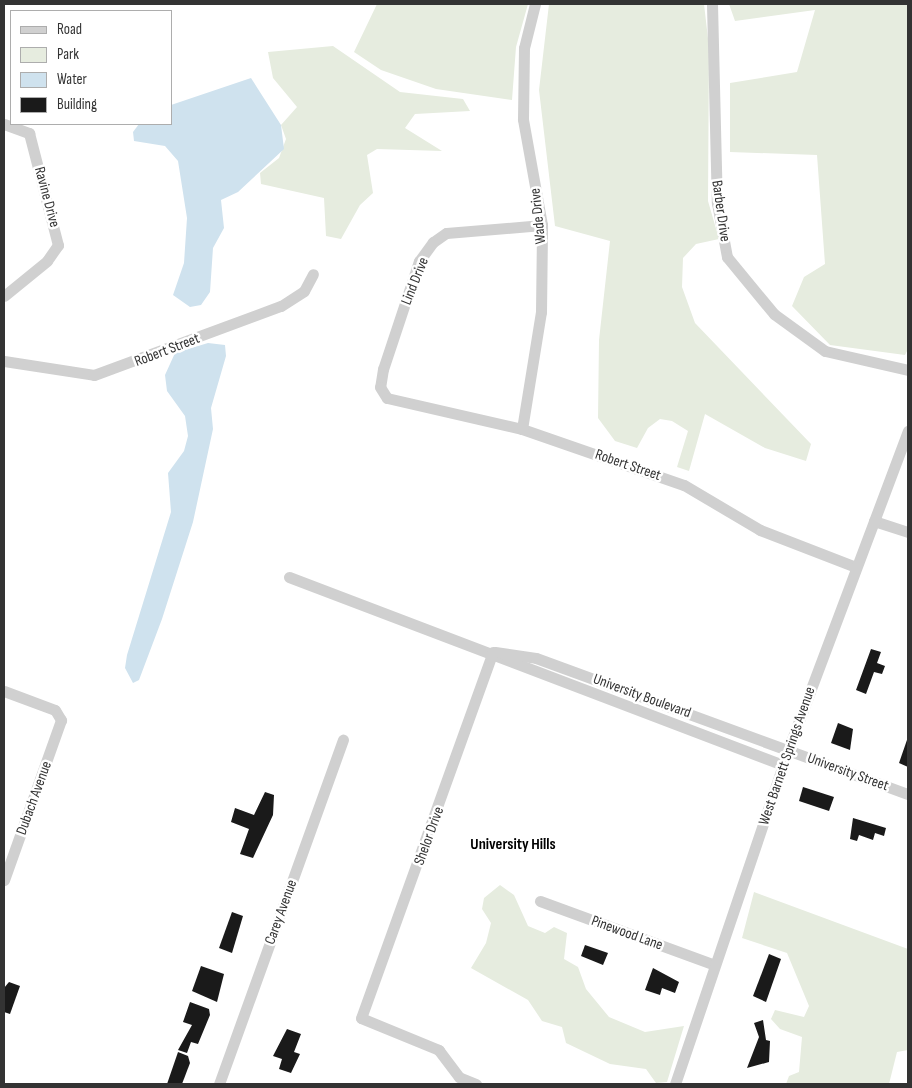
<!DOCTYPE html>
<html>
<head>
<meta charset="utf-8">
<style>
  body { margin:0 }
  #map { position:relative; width:912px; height:1088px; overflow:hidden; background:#fff; font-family:"Sofia Sans Condensed",sans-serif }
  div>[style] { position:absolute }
  .green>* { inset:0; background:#e6ecdf }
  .water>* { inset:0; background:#cfe2ee }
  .building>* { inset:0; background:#1a1a1a }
  .minor>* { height:11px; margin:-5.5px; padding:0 5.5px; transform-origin:5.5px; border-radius:5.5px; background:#d0d0d0 }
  span { translate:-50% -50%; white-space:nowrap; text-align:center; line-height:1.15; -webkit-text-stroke:5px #fff; paint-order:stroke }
  .street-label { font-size:15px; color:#333 }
  .neighbourhood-label { font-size:16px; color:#000; font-weight:700 }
  .frame { position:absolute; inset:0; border:5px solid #333; pointer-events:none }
  .legend { position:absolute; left:10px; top:10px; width:162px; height:115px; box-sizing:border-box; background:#fff; border:1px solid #adadad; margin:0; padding:6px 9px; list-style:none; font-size:15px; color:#333 }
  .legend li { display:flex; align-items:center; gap:10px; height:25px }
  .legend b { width:25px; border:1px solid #adadad }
</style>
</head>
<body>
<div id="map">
  <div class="green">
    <div style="clip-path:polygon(377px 4px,528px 4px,516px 47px,512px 100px,436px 89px,381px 70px,354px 52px)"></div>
    <div style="clip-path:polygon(549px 4px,704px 4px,709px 47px,708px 201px,719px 239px,696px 244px,683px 258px,682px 287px,695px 323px,811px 444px,806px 461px,765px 448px,705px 414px,689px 471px,677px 467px,688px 431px,672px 421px,660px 419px,648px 428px,637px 448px,615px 441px,598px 418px,599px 340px,610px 241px,555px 226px,539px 90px)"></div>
    <div style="clip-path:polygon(729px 4px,908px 4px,908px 349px,905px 355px,830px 345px,792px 306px,804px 277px,825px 264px,817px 155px,730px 152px,730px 83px,797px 72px,815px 10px,735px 21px)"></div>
    <div style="clip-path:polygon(333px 46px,400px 92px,463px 99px,470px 111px,415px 114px,405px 128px,442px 151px,377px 149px,367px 155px,373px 193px,360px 205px,341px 239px,326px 236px,324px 198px,261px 184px,260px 173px,279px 158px,286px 139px,281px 125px,297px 107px,273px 78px,268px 52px)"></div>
    <div style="clip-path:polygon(500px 885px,514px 895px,528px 926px,545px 933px,554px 927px,567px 933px,564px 959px,578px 967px,586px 989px,609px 1017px,645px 1032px,684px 1026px,667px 1082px,656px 1083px,646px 1069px,610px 1064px,566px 1043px,562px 1027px,542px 1021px,528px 1000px,471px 968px,486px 943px,491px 923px,482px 909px,484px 898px)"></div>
    <div style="clip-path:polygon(754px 892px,908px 949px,908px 1050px,897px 1052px,889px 1084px,786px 1084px,789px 1076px,799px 1072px,802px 1037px,780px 1029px,771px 1019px,775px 1010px,804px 1017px,809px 1006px,787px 953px,742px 938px)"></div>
  </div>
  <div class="water">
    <div style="clip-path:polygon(251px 78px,281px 125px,284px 149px,238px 192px,221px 200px,224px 228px,213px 248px,210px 292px,201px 305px,190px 307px,173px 295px,184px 263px,187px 218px,178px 161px,165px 146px,134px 141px,133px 132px,139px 124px,171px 124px,171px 105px)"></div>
    <div style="clip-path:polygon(208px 343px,225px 345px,226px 356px,211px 408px,213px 429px,193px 522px,162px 619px,139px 680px,133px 683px,125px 668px,127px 655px,171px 512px,168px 473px,184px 451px,188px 436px,185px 416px,167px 391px,165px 375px,175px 353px)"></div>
  </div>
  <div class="building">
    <div style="clip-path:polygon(871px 649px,881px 652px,877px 663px,885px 666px,882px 674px,874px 672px,866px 694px,856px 690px)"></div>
    <div style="clip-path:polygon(838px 723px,853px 729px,850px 750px,831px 743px)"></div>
    <div style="clip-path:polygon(908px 737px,908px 767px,899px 763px)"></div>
    <div style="clip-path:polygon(803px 787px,834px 797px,829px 811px,799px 801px)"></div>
    <div style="clip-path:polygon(265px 792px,274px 795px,273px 815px,253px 858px,240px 854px,249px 829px,231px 822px,235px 808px,254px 815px)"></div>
    <div style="clip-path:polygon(853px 818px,886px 828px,884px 836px,875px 833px,873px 840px,859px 835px,857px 841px,850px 839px)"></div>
    <div style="clip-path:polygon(232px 912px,243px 916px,232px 953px,219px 948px)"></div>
    <div style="clip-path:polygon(585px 945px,608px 953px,603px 965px,581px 956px)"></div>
    <div style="clip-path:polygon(769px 954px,781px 959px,766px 1002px,753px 996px)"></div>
    <div style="clip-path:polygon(201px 966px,224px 974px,217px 1002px,192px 991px)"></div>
    <div style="clip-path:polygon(653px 968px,679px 982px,675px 993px,662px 988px,660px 995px,645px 990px)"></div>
    <div style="clip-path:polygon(9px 982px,20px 986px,10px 1014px,4px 1012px,4px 988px)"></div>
    <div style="clip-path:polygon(190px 1002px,209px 1009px,210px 1015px,198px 1044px,191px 1042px,187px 1053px,178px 1050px,192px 1025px,183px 1022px)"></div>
    <div style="clip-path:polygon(763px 1020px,766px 1040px,770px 1041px,769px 1062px,747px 1068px,759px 1037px,754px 1023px)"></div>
    <div style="clip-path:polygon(287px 1029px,301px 1034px,294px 1052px,300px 1054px,291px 1073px,279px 1069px,282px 1059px,273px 1056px)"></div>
    <div style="clip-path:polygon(178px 1052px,188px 1056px,190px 1063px,182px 1084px,167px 1084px)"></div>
  </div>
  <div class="minor">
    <div style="left:712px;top:4px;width:199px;rotate:88.6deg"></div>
    <div style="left:717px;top:203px;width:55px;rotate:79.5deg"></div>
    <div style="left:727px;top:257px;width:74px;rotate:50.5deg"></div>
    <div style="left:774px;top:314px;width:63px;rotate:36deg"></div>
    <div style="left:825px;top:351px;width:85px;rotate:12.9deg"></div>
    <div style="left:4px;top:124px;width:27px;rotate:20deg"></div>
    <div style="left:29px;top:133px;width:116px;rotate:75.5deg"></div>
    <div style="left:58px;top:245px;width:19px;rotate:125deg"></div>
    <div style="left:47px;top:261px;width:55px;rotate:140.9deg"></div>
    <div style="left:542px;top:225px;width:96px;rotate:175.2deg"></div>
    <div style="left:446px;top:233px;width:16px;rotate:145deg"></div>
    <div style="left:433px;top:242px;width:24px;rotate:126deg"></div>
    <div style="left:419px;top:261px;width:114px;rotate:108.4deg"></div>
    <div style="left:383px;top:369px;width:18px;rotate:99deg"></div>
    <div style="left:380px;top:387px;width:13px;rotate:58deg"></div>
    <div style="left:387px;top:398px;width:139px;rotate:12.9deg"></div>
    <div style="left:522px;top:429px;width:171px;rotate:19.1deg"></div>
    <div style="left:684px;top:485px;width:88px;rotate:30.6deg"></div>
    <div style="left:760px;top:530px;width:103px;rotate:21.1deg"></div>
    <div style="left:4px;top:361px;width:91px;rotate:8.8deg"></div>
    <div style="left:94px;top:375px;width:199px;rotate:-20.3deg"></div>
    <div style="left:281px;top:306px;width:27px;rotate:-33deg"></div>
    <div style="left:304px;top:291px;width:19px;rotate:-62deg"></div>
    <div style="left:522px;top:429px;width:119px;rotate:-80.8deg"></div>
    <div style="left:541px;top:312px;width:87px;rotate:-89.3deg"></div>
    <div style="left:542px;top:225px;width:108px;rotate:-100.2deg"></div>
    <div style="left:523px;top:119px;width:71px;rotate:-89.2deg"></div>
    <div style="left:524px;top:48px;width:45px;rotate:-76deg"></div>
    <div style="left:874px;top:521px;width:36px;rotate:18deg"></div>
    <div style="left:289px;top:577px;width:529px;rotate:20.84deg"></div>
    <div style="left:495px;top:652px;width:41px;rotate:8.3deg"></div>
    <div style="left:536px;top:658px;width:396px;rotate:20.1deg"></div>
    <div style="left:4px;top:691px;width:54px;rotate:20.4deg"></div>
    <div style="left:55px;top:710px;width:12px;rotate:59deg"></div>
    <div style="left:61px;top:720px;width:170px;rotate:109.6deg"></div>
    <div style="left:540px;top:901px;width:186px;rotate:20.1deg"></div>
    <div style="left:219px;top:1084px;width:366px;rotate:-70.2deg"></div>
    <div style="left:476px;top:1084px;width:18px;rotate:-158deg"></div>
    <div style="left:459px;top:1077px;width:34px;rotate:-127deg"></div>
    <div style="left:439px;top:1050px;width:84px;rotate:-157.7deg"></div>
    <div style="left:361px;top:1018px;width:389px;rotate:-70.2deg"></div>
    <div style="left:675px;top:1084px;width:353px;rotate:-71.3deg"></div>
    <div style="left:788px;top:750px;width:341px;rotate:-69.4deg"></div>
  </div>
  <div class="street-label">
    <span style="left:47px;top:197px;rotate:75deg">Ravine Drive</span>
    <span style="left:721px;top:211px;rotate:82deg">Barber Drive</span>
    <span style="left:538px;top:216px;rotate:-96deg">Wade Drive</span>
    <span style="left:415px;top:281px;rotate:-68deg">Lind Drive</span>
    <span style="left:167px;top:350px;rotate:-21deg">Robert Street</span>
    <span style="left:628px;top:465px;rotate:19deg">Robert Street</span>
    <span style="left:642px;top:696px;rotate:20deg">University Boulevard</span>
    <span style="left:787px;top:756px;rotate:-71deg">West Barnett Springs Avenue</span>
    <span style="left:848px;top:772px;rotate:20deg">University Street</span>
    <span style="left:34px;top:798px;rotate:-70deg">Dubach Avenue</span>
    <span style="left:429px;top:836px;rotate:-70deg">Shelor Drive</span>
    <span style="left:281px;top:912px;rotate:-70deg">Carey Avenue</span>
    <span style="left:627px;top:933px;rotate:20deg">Pinewood Lane</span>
  </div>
  <div class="neighbourhood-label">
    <span style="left:513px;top:845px">University Hills</span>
  </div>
  <div class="frame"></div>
  <ul class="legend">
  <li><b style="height:6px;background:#d0d0d0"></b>Road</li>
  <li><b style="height:14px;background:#e6ecdf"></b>Park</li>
  <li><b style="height:14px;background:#cfe2ee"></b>Water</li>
  <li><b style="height:14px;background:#1a1a1a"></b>Building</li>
  </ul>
</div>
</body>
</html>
